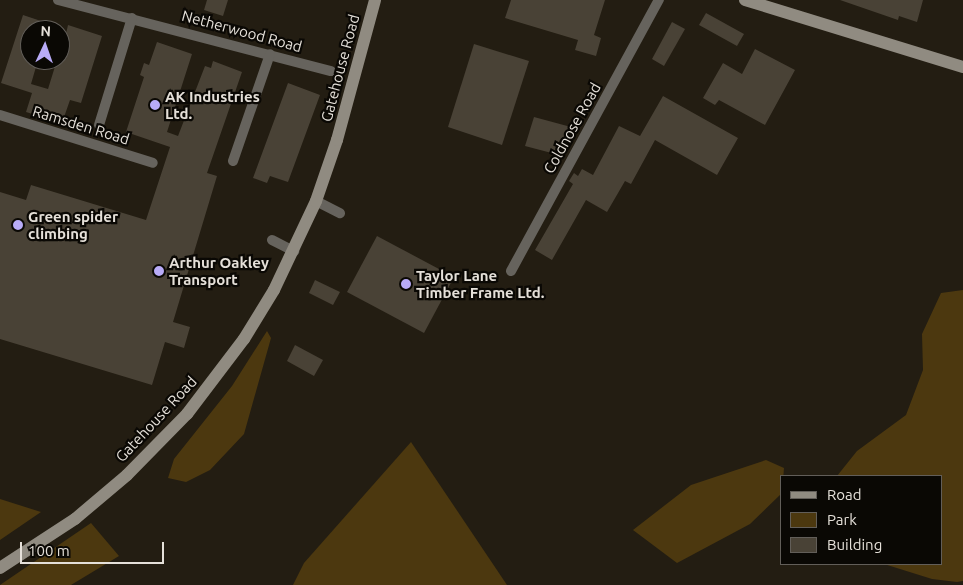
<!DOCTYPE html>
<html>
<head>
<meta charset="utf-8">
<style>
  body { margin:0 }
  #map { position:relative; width:963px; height:585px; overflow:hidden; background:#231d12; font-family:Ubuntu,sans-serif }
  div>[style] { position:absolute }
  .green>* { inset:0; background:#4c380f }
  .building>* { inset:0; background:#494236 }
  .street>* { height:10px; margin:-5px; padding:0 5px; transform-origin:5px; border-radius:5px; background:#66635d }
  .secondary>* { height:12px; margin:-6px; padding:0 6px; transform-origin:6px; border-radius:6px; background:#908b81 }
  .dots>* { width:14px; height:14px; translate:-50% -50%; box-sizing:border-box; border:2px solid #0a0804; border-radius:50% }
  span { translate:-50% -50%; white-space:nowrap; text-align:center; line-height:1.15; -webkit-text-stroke:4.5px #0a0804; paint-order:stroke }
  .street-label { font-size:15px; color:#e5e0d9 }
  .poi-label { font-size:15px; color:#e5e0d9; font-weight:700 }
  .left { translate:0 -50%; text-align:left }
  .legend { position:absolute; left:780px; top:475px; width:162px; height:90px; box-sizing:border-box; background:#0a0804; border:1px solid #625e59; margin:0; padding:6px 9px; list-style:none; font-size:15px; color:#e5e0d9 }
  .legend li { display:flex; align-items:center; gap:10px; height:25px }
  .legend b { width:25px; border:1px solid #625e59 }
  .north { position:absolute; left:20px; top:20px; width:50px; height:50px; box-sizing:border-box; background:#0a0804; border:1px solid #625e59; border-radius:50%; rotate:3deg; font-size:14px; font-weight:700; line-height:20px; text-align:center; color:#e5e0d9 }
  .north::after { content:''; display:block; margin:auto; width:18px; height:22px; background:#b8abf7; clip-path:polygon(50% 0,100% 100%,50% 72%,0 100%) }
  .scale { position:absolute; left:20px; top:542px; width:144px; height:22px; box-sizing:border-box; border:2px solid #e5e0d9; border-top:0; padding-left:6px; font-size:15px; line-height:18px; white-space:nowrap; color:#e5e0d9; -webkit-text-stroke:4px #0a0804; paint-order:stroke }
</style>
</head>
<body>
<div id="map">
  <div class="green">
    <div style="clip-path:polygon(963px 290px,963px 581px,957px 582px,932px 579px,884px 564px,942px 564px,942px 476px,837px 476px,857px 451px,906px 415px,923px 370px,922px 334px,941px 293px)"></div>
    <div style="clip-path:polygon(267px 331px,271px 338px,244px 434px,210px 470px,186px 482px,168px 478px,174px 459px,232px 386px)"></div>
    <div style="clip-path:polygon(411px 442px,507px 585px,293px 585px,304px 563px)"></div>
    <div style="clip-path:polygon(766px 460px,784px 468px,782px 493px,750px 524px,677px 563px,633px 530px,691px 485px)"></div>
    <div style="clip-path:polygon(0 499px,41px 512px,0 540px)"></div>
    <div style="clip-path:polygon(91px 523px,119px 556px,71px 585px,0 585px)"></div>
  </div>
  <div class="building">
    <div style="clip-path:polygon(207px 0,228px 0,223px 16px,204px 10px)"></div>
    <div style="clip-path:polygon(511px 0,605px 0,594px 35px,601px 38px,596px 56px,575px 50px,578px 40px,505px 18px)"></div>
    <div style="clip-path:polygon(840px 0,923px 0,917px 22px,899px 16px,898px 20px)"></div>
    <div style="clip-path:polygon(706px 13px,744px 34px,737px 46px,699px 25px)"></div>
    <div style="clip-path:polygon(23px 15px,50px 24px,48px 30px,30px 30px,30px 60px,38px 60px,31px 84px,48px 89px,57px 60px,60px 60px,68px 25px,102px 36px,81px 103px,70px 100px,62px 123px,26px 112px,32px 93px,1px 83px)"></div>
    <div style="clip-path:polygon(672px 22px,685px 29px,664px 66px,652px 59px)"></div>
    <div style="clip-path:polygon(157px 42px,192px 54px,167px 132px,178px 136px,205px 66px,211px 68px,213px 61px,242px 72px,207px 173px,217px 176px,173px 322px,190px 327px,184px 348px,165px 342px,152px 385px,0 339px,0 192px,26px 200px,31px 185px,146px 220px,170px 147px,126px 132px,144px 77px,140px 75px,144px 63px,149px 65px)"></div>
    <div style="clip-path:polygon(474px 44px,529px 61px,502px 145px,448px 127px)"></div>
    <div style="clip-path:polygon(755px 49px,795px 70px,765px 125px,719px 100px,715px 105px,703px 98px,723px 63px,742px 74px)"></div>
    <div style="clip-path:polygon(288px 83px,320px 95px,288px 182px,270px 176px,267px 183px,253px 178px)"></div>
    <div style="clip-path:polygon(663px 96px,738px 138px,717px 175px,655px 140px,631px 184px,625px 181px,607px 212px,586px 200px,552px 260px,535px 250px,573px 184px,569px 181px,574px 173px,578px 176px,582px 169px,593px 175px,619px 126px,640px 136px)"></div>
    <div style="clip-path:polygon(534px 117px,571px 127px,563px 156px,525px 146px)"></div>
    <div style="clip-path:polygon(377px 236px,454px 277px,424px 333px,347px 292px)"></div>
    <div style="clip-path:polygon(315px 280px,340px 292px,333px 305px,309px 293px)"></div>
    <div style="clip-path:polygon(295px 345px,323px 360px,314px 376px,287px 361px)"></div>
  </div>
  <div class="street">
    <div style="left:58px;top:0;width:282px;rotate:14.6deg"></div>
    <div style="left:0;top:115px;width:160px;rotate:17.4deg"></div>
    <div style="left:99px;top:125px;width:112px;rotate:-72.9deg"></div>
    <div style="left:233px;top:161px;width:113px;rotate:-70.9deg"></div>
    <div style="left:316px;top:201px;width:27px;rotate:27deg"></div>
    <div style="left:272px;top:240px;width:25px;rotate:27deg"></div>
    <div style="left:511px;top:271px;width:309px;rotate:-61.4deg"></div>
  </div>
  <div class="secondary">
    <div style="left:745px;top:0;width:228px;rotate:17.1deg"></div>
    <div style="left:0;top:568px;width:90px;rotate:-33.2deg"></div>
    <div style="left:75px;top:519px;width:68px;rotate:-40.2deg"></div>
    <div style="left:127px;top:475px;width:86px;rotate:-45.5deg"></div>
    <div style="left:187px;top:414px;width:94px;rotate:-52.8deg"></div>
    <div style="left:244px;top:339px;width:57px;rotate:-58.5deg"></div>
    <div style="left:274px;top:290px;width:98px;rotate:-64.7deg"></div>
    <div style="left:316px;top:201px;width:65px;rotate:-71deg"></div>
    <div style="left:337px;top:140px;width:145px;rotate:-74.8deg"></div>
  </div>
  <div class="dots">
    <div style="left:155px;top:105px;background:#b8abf7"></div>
    <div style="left:18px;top:225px;background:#b8abf7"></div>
    <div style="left:159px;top:271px;background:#b8abf7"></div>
    <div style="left:406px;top:284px;background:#b8abf7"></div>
  </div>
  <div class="street-label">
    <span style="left:242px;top:31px;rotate:15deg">Netherwood Road</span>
    <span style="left:340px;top:68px;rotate:-75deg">Gatehouse Road</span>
    <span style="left:81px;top:125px;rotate:17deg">Ramsden Road</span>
    <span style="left:572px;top:128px;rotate:-61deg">Coldnose Road</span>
    <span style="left:156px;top:419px;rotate:-47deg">Gatehouse Road</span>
  </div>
  <div class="poi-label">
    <span class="left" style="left:165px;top:105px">AK Industries<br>Ltd.</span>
    <span class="left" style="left:28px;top:225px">Green spider<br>climbing</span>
    <span class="left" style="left:169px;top:271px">Arthur Oakley<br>Transport</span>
    <span class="left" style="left:416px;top:284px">Taylor Lane<br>Timber Frame Ltd.</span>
  </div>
  <ul class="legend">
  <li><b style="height:6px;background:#908b81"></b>Road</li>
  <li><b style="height:14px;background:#4c380f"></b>Park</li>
  <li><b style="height:14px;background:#494236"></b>Building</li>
  </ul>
  <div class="north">N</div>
  <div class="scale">100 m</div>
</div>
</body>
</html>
